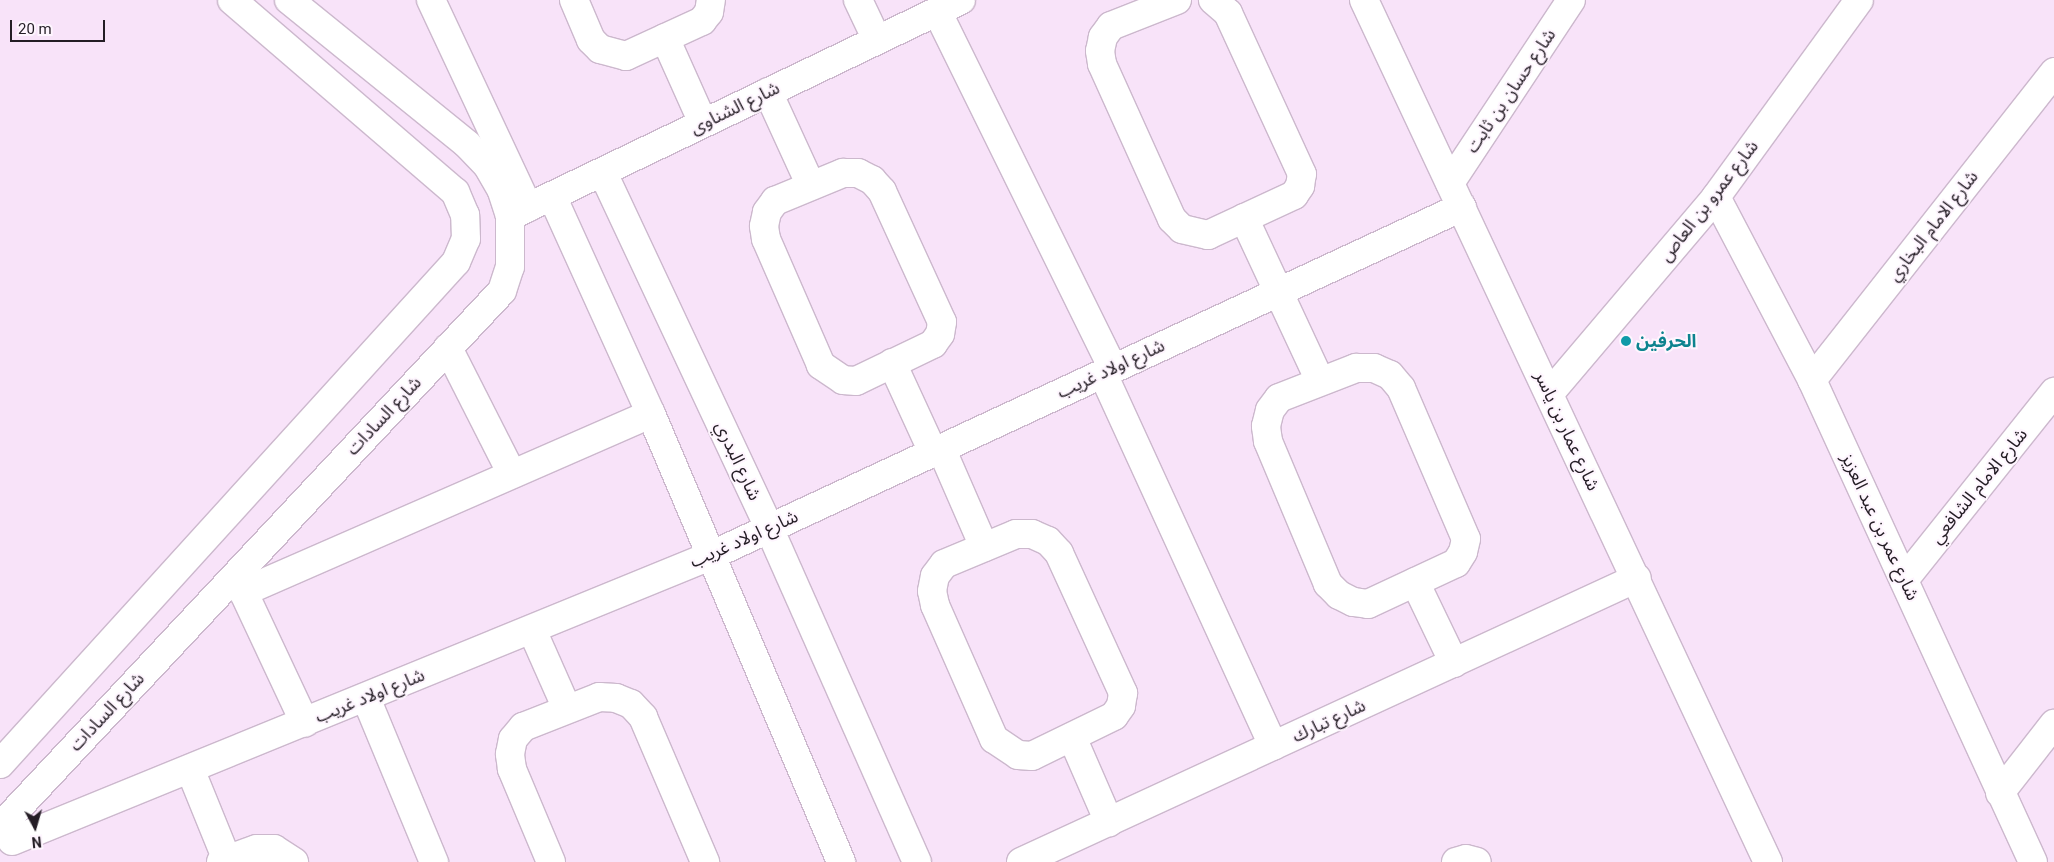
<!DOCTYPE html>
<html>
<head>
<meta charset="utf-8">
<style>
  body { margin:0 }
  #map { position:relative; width:2054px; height:862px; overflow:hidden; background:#f8e3f9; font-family:Roboto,"Noto Sans Arabic",sans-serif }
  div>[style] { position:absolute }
  .roads { filter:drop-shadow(1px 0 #ccb8cd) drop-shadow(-1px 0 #ccb8cd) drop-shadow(0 1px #ccb8cd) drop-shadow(0 -1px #ccb8cd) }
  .minor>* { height:28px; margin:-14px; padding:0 14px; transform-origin:14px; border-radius:14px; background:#fff }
  .tertiary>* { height:28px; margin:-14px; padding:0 14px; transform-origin:14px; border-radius:14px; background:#fff }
  .dots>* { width:14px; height:14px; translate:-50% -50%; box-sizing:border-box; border:2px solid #fef5fe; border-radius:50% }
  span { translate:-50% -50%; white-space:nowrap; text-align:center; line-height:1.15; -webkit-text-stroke:4px #fef5fe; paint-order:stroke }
  .street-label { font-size:18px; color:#241d25 }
  .culture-label { font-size:18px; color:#0d838f; font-weight:700 }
  .left { translate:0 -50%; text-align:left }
  .north { position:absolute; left:10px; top:802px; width:50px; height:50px; -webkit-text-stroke:4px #fef5fe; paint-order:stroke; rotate:174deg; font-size:14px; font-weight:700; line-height:20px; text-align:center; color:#241d25 }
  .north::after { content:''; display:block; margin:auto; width:18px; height:22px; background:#241d25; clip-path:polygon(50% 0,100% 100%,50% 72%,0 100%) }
  .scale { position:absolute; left:10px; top:20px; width:95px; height:22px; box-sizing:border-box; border:2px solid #241d25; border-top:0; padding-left:6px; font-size:15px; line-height:18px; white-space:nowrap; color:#241d25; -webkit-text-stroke:4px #fef5fe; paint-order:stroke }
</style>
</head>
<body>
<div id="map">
  <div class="roads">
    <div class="minor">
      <div style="left:431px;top:0;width:229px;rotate:64.9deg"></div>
      <div style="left:574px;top:0;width:43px;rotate:67deg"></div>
      <div style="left:591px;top:40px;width:13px;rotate:45deg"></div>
      <div style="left:600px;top:49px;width:27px;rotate:15deg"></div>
      <div style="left:626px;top:56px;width:84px;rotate:-24.7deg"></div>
      <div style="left:702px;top:21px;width:11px;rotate:-52deg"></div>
      <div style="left:709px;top:12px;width:12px;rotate:-81deg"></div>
      <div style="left:858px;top:0;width:44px;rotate:64.6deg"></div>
      <div style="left:1177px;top:0;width:71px;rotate:158.5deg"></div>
      <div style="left:1111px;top:26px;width:14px;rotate:126deg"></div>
      <div style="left:1103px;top:37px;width:14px;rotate:102deg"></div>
      <div style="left:1100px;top:51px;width:13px;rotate:81deg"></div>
      <div style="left:1102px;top:64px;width:170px;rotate:65.7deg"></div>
      <div style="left:1172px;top:219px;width:14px;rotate:45deg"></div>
      <div style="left:1182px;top:229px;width:27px;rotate:13deg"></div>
      <div style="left:1208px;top:235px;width:95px;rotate:-24.9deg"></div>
      <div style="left:1294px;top:195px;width:11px;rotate:-56deg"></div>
      <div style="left:1300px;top:186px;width:12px;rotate:-81deg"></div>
      <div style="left:1302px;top:174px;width:177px;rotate:-114.7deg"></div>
      <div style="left:1228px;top:13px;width:20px;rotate:-139deg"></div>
      <div style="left:1364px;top:0;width:952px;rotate:64.89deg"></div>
      <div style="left:937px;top:11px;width:399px;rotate:63.8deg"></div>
      <div style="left:665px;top:38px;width:93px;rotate:65.9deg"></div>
      <div style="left:768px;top:92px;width:103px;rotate:65.4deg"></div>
      <div style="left:603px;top:173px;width:392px;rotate:64.9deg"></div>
      <div style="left:769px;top:528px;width:365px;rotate:66.1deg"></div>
      <div style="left:843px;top:173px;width:15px"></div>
      <div style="left:858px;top:173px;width:16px;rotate:27deg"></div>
      <div style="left:872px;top:180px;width:15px;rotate:48deg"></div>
      <div style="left:882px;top:191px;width:144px;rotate:65.4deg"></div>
      <div style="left:942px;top:322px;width:12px;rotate:99deg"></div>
      <div style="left:940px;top:334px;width:12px;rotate:125deg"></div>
      <div style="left:933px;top:344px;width:85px;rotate:154.3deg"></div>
      <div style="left:856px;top:381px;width:13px;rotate:-176deg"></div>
      <div style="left:843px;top:380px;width:27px;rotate:-146deg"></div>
      <div style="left:821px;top:365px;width:137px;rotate:-113.6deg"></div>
      <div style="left:766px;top:239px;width:13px;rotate:-99deg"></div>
      <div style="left:764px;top:226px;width:14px;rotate:-78deg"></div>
      <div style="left:767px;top:212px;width:14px;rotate:-54deg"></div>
      <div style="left:775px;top:201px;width:74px;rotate:-22.4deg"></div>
      <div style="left:1450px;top:183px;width:219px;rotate:-56.5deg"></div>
      <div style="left:552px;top:196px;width:239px;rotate:65.6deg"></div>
      <div style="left:651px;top:414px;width:487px;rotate:67deg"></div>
      <div style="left:1716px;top:197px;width:207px;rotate:62.3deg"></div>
      <div style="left:1812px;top:380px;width:530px;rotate:65.37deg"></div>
      <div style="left:510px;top:216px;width:500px;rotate:-25.59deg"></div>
      <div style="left:1244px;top:218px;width:180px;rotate:65deg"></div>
      <div style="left:448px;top:348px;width:141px;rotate:63.1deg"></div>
      <div style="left:892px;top:363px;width:98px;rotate:65.3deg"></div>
      <div style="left:1356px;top:368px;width:18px"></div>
      <div style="left:1374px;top:368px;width:17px;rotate:24deg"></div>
      <div style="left:1390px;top:375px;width:17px;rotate:50deg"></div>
      <div style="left:1401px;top:388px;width:164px;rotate:66.7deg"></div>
      <div style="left:1466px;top:539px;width:13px;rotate:103deg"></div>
      <div style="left:1463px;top:552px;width:13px;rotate:122deg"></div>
      <div style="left:1456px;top:563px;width:97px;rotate:155deg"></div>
      <div style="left:1368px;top:604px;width:15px;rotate:-172deg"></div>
      <div style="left:1353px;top:602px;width:16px;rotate:-153deg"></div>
      <div style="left:1339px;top:595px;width:16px;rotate:-135deg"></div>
      <div style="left:1328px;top:584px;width:155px;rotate:-112.8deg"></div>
      <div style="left:1268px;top:441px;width:15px;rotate:-98deg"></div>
      <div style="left:1266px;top:426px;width:16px;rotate:-76deg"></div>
      <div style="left:1270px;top:410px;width:15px;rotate:-53deg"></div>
      <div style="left:1279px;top:398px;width:83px;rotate:-21.3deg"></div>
      <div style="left:1103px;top:374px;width:409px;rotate:65.4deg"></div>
      <div style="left:1812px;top:380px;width:392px;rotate:-51.8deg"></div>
      <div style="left:1550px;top:393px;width:257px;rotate:-49.7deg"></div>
      <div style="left:1716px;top:197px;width:243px;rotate:-54deg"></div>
      <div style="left:941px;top:448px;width:108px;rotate:66.5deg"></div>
      <div style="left:1016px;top:534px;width:16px"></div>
      <div style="left:1032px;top:534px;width:17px;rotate:24deg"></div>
      <div style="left:1048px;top:541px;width:16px;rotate:47deg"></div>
      <div style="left:1059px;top:553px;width:154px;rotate:65.4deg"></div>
      <div style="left:1123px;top:693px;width:13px;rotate:99deg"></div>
      <div style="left:1121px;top:706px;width:12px;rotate:125deg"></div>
      <div style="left:1114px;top:716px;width:91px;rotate:154deg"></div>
      <div style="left:1032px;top:756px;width:14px;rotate:-176deg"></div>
      <div style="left:1018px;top:755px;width:29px;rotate:-146deg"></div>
      <div style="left:994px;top:739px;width:146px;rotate:-113.8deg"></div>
      <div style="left:935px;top:605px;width:14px;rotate:-102deg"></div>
      <div style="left:932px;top:591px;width:15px;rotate:-79deg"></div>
      <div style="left:935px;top:576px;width:15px;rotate:-53deg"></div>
      <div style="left:944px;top:564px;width:78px;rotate:-22.6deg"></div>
      <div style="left:236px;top:576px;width:162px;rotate:64.9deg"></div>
      <div style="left:1904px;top:580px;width:241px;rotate:-51.4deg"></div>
      <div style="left:1415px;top:582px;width:90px;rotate:64.3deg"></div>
      <div style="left:243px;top:592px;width:445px;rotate:-23.6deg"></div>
      <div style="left:532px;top:630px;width:86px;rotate:66.1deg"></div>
      <div style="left:366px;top:698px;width:178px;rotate:67.5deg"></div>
      <div style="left:1072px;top:737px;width:93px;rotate:66.5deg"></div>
      <div style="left:190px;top:769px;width:98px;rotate:67.9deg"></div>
      <div style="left:2000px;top:793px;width:88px;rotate:-52deg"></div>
      <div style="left:12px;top:841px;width:754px;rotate:-22.21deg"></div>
      <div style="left:710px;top:556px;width:829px;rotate:-24.9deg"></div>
      <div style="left:221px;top:862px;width:38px;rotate:-20deg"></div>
      <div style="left:257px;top:849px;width:17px"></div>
      <div style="left:274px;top:849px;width:24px;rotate:33deg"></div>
      <div style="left:551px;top:862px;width:101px;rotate:-112.8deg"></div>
      <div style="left:512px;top:769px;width:15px;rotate:-98deg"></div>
      <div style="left:510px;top:754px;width:15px;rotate:-79deg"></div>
      <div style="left:513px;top:739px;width:16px;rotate:-50deg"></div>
      <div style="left:523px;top:727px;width:82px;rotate:-21.5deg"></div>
      <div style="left:599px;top:697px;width:17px;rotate:3deg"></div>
      <div style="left:616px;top:698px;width:16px;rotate:22deg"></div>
      <div style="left:631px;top:704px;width:18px;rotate:47deg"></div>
      <div style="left:643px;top:717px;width:158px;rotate:66.8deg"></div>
      <div style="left:1021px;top:862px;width:678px;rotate:-24.75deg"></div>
      <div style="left:1456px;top:862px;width:10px;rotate:-17deg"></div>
      <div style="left:1466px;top:859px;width:11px;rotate:15deg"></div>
    </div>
    <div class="tertiary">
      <div style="left:0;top:764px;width:678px;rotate:-47.75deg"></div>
      <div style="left:456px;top:262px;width:25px;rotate:-67deg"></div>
      <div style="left:466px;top:239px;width:24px;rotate:-92deg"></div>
      <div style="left:465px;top:215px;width:25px;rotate:-113deg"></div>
      <div style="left:455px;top:192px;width:294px;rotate:-139.3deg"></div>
      <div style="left:0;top:827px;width:734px;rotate:-46.88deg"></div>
      <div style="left:502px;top:291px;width:25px;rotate:-72deg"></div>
      <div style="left:510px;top:267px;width:51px;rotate:-90deg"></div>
      <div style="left:510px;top:216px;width:28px;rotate:-108deg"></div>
      <div style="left:501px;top:189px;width:28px;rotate:-120deg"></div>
      <div style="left:487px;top:165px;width:29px;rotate:-134deg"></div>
      <div style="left:467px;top:144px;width:229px;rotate:-141deg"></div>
    </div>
  </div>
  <div class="dots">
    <div style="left:1626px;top:341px;background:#0f9aa8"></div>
  </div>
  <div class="street-label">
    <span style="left:1511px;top:91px;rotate:-56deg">شارع حسان بن ثابت</span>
    <span style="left:735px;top:108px;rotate:-26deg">شارع الشناوى</span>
    <span style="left:1709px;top:201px;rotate:-52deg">شارع عمرو بن العاص</span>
    <span style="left:1933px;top:226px;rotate:-52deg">شارع الامام البخاري</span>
    <span style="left:1111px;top:369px;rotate:-25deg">شارع اولاد غريب</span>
    <span style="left:384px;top:416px;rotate:-47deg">شارع السادات</span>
    <span style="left:1567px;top:431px;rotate:65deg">شارع عمار بن ياسر</span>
    <span style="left:738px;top:461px;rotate:65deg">شارع البدري</span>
    <span style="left:1979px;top:486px;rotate:-51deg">شارع الامام الشافعي</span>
    <span style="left:1880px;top:527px;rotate:65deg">شارع عمر بن عبد العزيز</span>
    <span style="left:744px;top:539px;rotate:-24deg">شارع اولاد غريب</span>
    <span style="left:370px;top:696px;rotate:-22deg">شارع اولاد غريب</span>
    <span style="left:107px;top:712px;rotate:-47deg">شارع السادات</span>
    <span style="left:1329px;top:721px;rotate:-25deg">شارع تبارك</span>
  </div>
  <div class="culture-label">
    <span class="left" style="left:1636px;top:341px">الحرفين</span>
  </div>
  <div class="north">N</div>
  <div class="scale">20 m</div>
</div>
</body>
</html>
